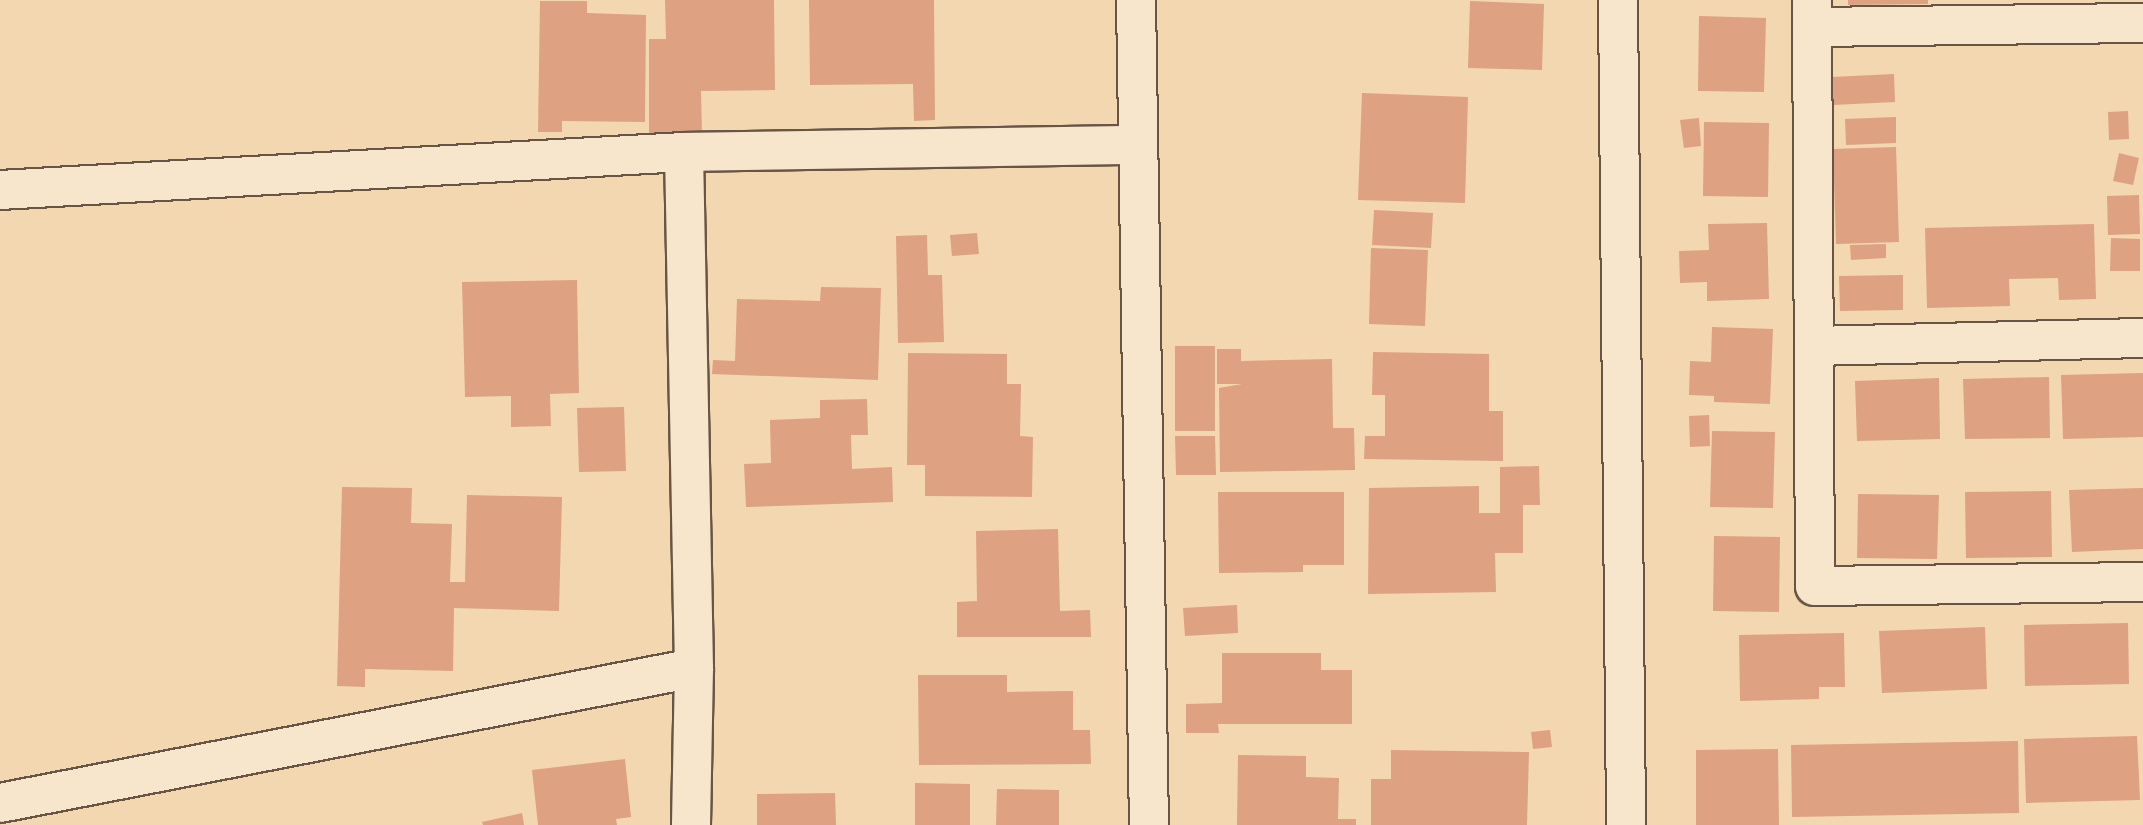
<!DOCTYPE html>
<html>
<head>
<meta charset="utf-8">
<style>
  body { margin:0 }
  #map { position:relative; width:2143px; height:825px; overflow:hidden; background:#f3d7b0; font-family:"Libre Caslon Text",serif }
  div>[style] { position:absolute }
  .building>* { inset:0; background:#dea181 }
  .roads { filter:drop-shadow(2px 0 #685546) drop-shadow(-2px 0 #685546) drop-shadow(0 2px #685546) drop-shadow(0 -2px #685546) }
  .minor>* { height:38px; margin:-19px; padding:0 19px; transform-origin:19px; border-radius:19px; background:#f7e5cc }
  span { translate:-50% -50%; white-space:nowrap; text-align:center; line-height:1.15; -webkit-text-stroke:6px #f7e5cc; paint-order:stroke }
</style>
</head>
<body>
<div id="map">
  <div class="building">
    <div style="clip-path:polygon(665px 0,774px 0,775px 90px,701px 91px,702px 134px,649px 135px,649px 39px,666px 39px)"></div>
    <div style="clip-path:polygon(809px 0,934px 0,935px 120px,914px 121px,913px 84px,810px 85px)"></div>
    <div style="clip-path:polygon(1848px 0,1928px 0,1928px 4px,1848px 5px)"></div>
    <div style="clip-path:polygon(540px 1px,587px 1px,587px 13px,646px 15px,645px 122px,562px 121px,562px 132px,538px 132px)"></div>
    <div style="clip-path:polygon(1470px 1px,1544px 4px,1542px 70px,1468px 68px)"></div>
    <div style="clip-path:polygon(1699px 16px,1766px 18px,1764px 92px,1698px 91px)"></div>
    <div style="clip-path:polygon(1894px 74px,1895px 102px,1833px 105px,1832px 77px)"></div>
    <div style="clip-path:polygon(1362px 93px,1468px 97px,1465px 203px,1358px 200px)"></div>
    <div style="clip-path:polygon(2128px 111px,2129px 139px,2109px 140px,2108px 112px)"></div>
    <div style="clip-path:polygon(1896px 117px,1896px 143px,1846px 145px,1845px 119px)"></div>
    <div style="clip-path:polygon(1699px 118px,1701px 146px,1684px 148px,1680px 120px)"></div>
    <div style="clip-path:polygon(1704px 122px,1769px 123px,1768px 197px,1703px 196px)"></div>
    <div style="clip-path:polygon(1896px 147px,1899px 242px,1836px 244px,1833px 149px)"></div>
    <div style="clip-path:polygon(2119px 153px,2139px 158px,2133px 185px,2113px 181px)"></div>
    <div style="clip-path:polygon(2139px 195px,2140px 234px,2108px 235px,2107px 196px)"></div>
    <div style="clip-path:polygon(1374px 210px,1433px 213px,1431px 248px,1372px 245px)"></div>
    <div style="clip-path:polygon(1767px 223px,1769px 299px,1707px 301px,1707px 282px,1680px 283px,1679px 251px,1709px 250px,1708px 224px)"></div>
    <div style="clip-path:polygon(2094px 224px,2096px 299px,2059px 300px,2058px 278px,2009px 279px,2010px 306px,1927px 308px,1925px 228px)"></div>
    <div style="clip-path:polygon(977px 233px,979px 254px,952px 256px,950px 235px)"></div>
    <div style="clip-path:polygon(927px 235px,928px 275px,942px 275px,944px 342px,898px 343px,896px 236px)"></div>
    <div style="clip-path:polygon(2111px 238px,2140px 239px,2140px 271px,2110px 271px)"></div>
    <div style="clip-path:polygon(1886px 244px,1886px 258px,1851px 260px,1850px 245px)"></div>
    <div style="clip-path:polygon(1371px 248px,1428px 250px,1425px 326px,1369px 324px)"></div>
    <div style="clip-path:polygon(1903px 275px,1903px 310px,1840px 311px,1839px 276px)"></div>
    <div style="clip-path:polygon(577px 280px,579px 393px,550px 394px,551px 426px,511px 427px,511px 396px,465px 397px,462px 282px)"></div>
    <div style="clip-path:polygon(821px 287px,881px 288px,878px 380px,712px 374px,713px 360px,735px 361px,737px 299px,820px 301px)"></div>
    <div style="clip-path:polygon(1712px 327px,1773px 329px,1770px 404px,1714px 402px,1714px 396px,1689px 395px,1690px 361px,1711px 362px)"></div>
    <div style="clip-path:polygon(1175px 346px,1215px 346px,1215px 431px,1175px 431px)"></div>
    <div style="clip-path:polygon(1217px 349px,1241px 349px,1241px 361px,1332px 359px,1333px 428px,1354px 428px,1355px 470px,1220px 472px,1219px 388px,1242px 384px,1217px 384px)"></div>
    <div style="clip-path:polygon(1373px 352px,1489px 354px,1489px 411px,1503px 411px,1503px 461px,1364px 459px,1365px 436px,1385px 436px,1385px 395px,1372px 395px)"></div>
    <div style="clip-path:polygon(908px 353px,1007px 354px,1007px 384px,1021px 384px,1020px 436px,1033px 437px,1032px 497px,925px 496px,925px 465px,907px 465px)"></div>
    <div style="clip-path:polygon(2143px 373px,2143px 437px,2063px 439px,2061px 375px)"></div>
    <div style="clip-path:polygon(2049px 377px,2050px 438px,1965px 439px,1963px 379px)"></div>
    <div style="clip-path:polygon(1939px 378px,1940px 439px,1857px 441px,1855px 381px)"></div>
    <div style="clip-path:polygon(867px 399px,868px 435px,851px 435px,852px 469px,892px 467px,893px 502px,746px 507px,744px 464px,771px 463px,770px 420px,820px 418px,820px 400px)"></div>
    <div style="clip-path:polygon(624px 407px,626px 471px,579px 472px,577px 408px)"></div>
    <div style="clip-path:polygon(1709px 415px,1710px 446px,1690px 447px,1689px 416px)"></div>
    <div style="clip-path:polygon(1712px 431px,1775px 432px,1773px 508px,1710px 507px)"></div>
    <div style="clip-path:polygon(1175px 436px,1215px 436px,1216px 475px,1176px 475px)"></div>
    <div style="clip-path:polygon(1539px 466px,1540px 505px,1523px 505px,1523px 553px,1495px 553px,1496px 592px,1368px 594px,1369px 488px,1479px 486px,1479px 513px,1500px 513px,1500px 467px)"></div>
    <div style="clip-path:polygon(342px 487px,412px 488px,411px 523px,452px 524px,450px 582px,465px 582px,467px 495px,562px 497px,559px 611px,454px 608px,453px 671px,365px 669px,365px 687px,337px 686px)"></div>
    <div style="clip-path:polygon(2143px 488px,2143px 549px,2072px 552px,2069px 490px)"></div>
    <div style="clip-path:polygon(2051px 491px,2052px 557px,1966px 558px,1965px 492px)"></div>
    <div style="clip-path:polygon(1218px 492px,1344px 492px,1344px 565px,1303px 565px,1303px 572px,1219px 573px)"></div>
    <div style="clip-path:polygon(1858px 494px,1939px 495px,1937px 559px,1857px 558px)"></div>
    <div style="clip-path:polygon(1058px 529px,1060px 611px,1090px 610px,1091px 637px,957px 637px,957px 602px,977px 601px,976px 531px)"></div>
    <div style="clip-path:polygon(1714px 536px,1780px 537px,1779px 612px,1713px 611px)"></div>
    <div style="clip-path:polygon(1237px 605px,1238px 633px,1185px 636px,1183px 608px)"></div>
    <div style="clip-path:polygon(2128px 623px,2129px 684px,2025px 686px,2024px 625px)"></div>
    <div style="clip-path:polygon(1985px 627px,1987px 689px,1882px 693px,1879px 631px)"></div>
    <div style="clip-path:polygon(1844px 633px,1845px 687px,1819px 687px,1819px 699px,1740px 701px,1739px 635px)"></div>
    <div style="clip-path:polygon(1222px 653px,1321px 653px,1321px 670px,1352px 670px,1352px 724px,1218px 724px,1219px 733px,1186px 733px,1186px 704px,1222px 703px)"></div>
    <div style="clip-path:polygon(918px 675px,1007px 675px,1007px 692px,1073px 691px,1073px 730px,1090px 730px,1091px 764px,919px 765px)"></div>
    <div style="clip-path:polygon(1550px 730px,1552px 747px,1533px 749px,1531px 732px)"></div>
    <div style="clip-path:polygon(2137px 736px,2140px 800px,2026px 803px,2024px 739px)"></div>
    <div style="clip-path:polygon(2018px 741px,2019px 813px,1792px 817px,1791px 745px)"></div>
    <div style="clip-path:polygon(1778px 749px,1779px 825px,1696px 825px,1696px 750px)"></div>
    <div style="clip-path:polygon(1391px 750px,1529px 752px,1527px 825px,1371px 825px,1371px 779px,1391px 779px)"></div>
    <div style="clip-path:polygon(1238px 755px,1306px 756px,1306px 777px,1339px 778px,1338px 819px,1356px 819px,1356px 825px,1237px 825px)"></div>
    <div style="clip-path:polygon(625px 759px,631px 817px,616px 819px,617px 825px,538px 825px,532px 770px)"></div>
    <div style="clip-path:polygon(915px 783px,970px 784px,970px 825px,915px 825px)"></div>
    <div style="clip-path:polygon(997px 789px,1059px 790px,1059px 825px,996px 825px)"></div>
    <div style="clip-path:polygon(835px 793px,836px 825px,757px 825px,757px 794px)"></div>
    <div style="clip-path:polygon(522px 813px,524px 825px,483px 825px,482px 822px)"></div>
  </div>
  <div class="roads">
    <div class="minor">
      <div style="left:1136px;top:0;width:825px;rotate:89.1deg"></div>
      <div style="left:1618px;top:0;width:825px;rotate:89.44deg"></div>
      <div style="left:1812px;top:0;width:586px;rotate:89.71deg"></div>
      <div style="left:1815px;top:586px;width:328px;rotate:-0.7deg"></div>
      <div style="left:1812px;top:27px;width:331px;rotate:-0.7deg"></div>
      <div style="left:684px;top:152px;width:516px;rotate:88.89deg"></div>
      <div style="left:694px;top:668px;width:157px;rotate:91.1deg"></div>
      <div style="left:0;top:190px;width:685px;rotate:-3.18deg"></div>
      <div style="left:684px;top:152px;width:454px;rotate:-0.9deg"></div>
      <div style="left:1814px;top:346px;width:329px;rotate:-1.4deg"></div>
      <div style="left:0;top:803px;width:707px;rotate:-11.01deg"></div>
    </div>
  </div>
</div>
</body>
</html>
